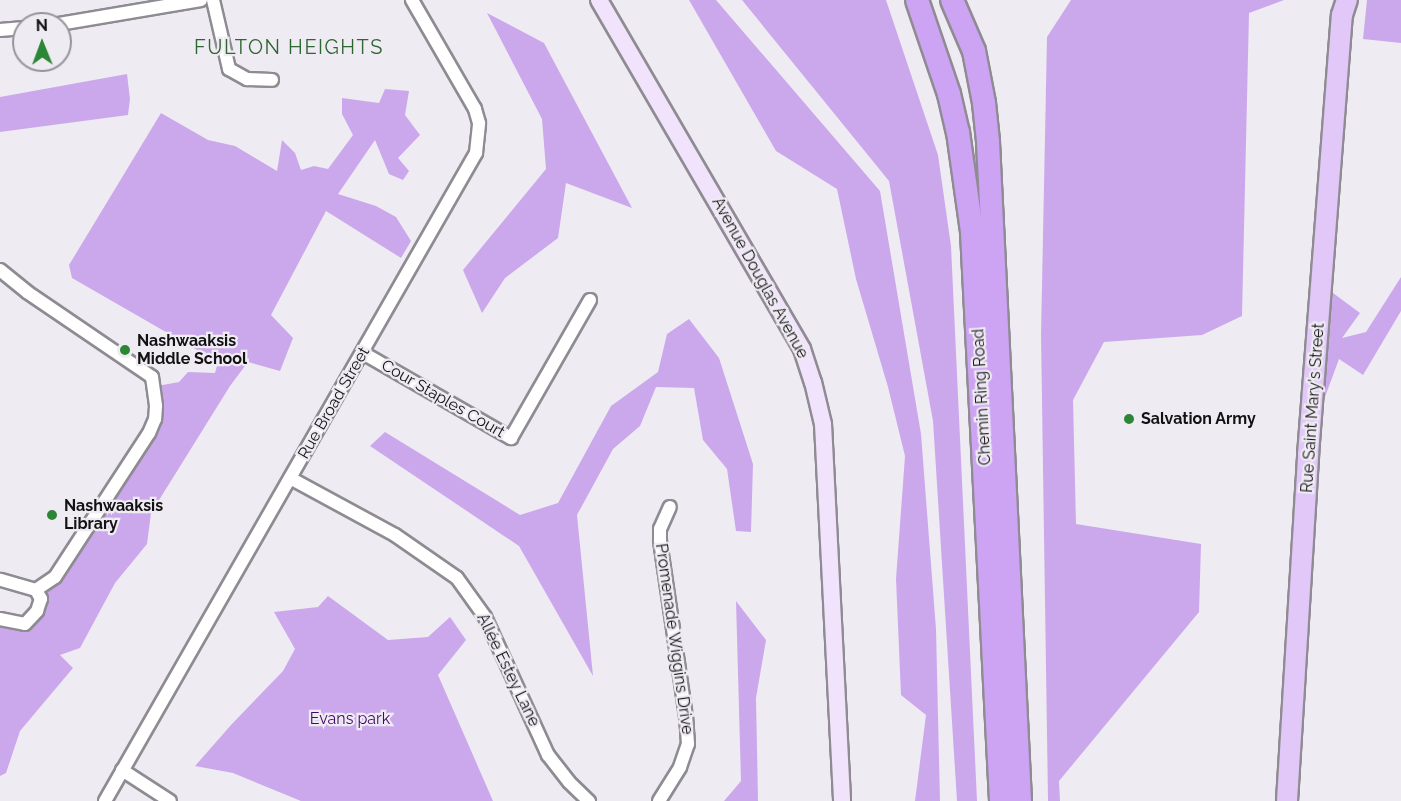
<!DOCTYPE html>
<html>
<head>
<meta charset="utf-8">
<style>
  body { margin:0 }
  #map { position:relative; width:1401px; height:801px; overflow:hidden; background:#efebf3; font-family:Raleway,sans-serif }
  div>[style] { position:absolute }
  .green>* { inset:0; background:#cba8ec }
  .roads { filter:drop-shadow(2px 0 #8f8b92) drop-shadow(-2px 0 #8f8b92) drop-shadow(0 2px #8f8b92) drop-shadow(0 -2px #8f8b92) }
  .street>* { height:12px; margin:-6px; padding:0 6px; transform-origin:6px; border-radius:6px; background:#fff }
  .secondary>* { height:16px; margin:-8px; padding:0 8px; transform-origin:8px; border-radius:8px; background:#f0e3fb }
  .primary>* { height:20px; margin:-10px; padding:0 10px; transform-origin:10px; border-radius:10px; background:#e1c8f8 }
  .highway>* { height:22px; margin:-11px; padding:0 11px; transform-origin:11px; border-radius:11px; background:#cda3f3 }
  .dots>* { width:16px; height:16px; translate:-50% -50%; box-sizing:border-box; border:3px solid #efebf3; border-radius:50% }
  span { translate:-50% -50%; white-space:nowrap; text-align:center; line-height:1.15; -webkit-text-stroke:4.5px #efebf3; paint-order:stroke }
  .street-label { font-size:16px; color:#131114 }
  .poi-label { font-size:16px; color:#131114; font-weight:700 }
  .left { translate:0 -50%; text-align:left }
  .park-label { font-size:16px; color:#440668 }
  .quarter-label { font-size:20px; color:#2e6632; letter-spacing:1.5px }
  .north { position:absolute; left:12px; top:12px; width:60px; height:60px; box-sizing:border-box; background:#efebf3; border:2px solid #97949a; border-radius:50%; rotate:359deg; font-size:16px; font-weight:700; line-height:24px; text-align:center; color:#131114 }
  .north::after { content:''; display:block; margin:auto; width:21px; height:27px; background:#2d8636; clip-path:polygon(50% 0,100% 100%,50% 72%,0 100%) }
</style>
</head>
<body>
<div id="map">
  <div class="green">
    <div style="clip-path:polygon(689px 0,716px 0,880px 191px,921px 434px,936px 629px,940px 801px,915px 801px,926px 715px,901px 695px,896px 579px,905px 456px,888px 387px,856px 279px,837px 189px,776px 151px)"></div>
    <div style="clip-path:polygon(742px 0,886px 0,938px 155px,951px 246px,977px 801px,957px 801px,933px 421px,889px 181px)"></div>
    <div style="clip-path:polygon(1071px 0,1284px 0,1249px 13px,1242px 316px,1202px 335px,1104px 342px,1073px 400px,1076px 524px,1201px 544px,1199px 612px,1059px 781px,1060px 801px,1048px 801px,1041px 335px,1047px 37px)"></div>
    <div style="clip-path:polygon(1367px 0,1401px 0,1401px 43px,1363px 39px)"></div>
    <div style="clip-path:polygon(487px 13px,544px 43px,632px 208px,566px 183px,558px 238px,505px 278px,482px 313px,463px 270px,546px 169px,542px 119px)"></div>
    <div style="clip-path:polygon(127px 74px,130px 99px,128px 115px,0 132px,0 97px)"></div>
    <div style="clip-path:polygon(385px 89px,409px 91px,405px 115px,420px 135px,398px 158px,409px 171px,403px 180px,389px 174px,375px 140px,338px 194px,376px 206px,396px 217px,411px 241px,401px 258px,326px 211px,271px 315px,293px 338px,280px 371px,248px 362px,230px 386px,151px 513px,147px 544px,115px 583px,80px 648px,60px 655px,73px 668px,20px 731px,6px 773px,0 776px,0 619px,25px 624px,37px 611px,36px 590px,55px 577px,149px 433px,152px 387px,179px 382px,188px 372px,215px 373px,218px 362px,72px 278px,69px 265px,161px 113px,208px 140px,235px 146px,277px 171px,282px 140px,295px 153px,301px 170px,314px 166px,328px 169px,353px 135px,342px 114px,342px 98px,379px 103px)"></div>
    <div style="clip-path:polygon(1401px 277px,1401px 311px,1363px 375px,1339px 359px,1322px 405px,1329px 290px,1360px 313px,1342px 338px,1366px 332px)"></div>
    <div style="clip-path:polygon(689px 319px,719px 358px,753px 464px,751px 532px,736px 531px,727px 469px,703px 440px,694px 388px,656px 387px,640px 426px,613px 449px,577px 515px,593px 676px,519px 546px,370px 446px,385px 432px,520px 515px,558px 503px,611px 406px,658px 372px,667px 334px)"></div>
    <div style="clip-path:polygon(328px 596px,388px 640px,428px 637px,450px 617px,466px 640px,438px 675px,493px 801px,301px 801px,233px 773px,195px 766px,231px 725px,283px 671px,295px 649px,274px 612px,318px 607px)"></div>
    <div style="clip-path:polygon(736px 601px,766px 640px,756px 698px,758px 801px,724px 801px,741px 781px)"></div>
  </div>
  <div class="roads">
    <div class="street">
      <div style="left:213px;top:0;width:71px;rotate:76.9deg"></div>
      <div style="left:229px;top:69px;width:21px;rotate:29deg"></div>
      <div style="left:247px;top:79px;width:25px;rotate:2deg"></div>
      <div style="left:59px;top:24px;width:144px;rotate:-9.6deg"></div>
      <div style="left:0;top:30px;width:24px;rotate:-5deg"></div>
      <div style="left:0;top:270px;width:35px;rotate:39deg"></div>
      <div style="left:27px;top:292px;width:151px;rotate:34.2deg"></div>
      <div style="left:152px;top:377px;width:29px;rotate:82deg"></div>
      <div style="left:156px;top:406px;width:13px;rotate:94deg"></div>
      <div style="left:155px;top:419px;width:15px;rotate:113deg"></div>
      <div style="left:149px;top:433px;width:172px;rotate:123.1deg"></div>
      <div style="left:55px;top:577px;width:23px;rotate:146deg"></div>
      <div style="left:36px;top:590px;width:37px;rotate:-164deg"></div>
      <div style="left:363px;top:353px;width:171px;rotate:29.9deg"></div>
      <div style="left:511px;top:438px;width:159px;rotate:-60.2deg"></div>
      <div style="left:290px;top:478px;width:119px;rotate:28.5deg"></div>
      <div style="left:395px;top:535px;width:75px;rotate:34.7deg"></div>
      <div style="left:457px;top:578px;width:48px;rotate:54.3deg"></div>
      <div style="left:485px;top:617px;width:152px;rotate:65.5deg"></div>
      <div style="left:548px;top:755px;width:34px;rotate:52deg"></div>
      <div style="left:569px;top:782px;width:28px;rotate:44deg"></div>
      <div style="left:0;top:619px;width:25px;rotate:11deg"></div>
      <div style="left:25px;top:624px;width:18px;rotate:-47deg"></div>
      <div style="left:37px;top:611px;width:13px;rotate:-72deg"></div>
      <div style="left:41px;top:599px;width:10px;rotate:-119deg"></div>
      <div style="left:122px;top:770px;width:57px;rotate:32.9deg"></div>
      <div style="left:105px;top:801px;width:747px;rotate:-60.21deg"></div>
      <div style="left:476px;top:153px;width:30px;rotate:-84deg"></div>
      <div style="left:479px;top:123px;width:15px;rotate:-106deg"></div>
      <div style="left:475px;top:109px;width:126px;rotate:-120deg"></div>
      <div style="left:659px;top:801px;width:40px;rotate:-58deg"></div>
      <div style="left:680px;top:767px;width:24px;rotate:-71deg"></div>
      <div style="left:688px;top:744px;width:27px;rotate:-94deg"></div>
      <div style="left:686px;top:717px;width:179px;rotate:-98.4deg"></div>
      <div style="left:660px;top:540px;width:11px;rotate:-90deg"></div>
      <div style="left:660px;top:529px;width:24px;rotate:-66deg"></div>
    </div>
    <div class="secondary">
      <div style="left:599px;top:0;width:404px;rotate:59.8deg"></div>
      <div style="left:802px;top:349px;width:35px;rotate:72deg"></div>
      <div style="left:813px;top:382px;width:43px;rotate:76.6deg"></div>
      <div style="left:823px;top:424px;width:377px;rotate:87.1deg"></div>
    </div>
    <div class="primary">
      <div style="left:1287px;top:801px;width:347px;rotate:-86.5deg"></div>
      <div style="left:1308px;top:455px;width:441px;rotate:-85.6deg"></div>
      <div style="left:1342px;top:15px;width:16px;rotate:-72deg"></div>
    </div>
    <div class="highway">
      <div style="left:917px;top:0;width:99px;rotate:71.2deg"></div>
      <div style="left:949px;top:94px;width:39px;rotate:77deg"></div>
      <div style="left:958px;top:132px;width:101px;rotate:82deg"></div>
      <div style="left:972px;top:232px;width:570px;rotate:87.08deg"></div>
      <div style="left:952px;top:0;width:56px;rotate:66.7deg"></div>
      <div style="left:974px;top:51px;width:53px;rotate:79.1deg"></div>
      <div style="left:984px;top:103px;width:39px;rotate:84deg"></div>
      <div style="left:988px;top:142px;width:660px;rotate:87.22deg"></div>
    </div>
  </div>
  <div class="dots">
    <div style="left:125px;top:350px;background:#2d8636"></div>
    <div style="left:1129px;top:419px;background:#2d8636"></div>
    <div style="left:52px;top:515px;background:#2d8636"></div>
  </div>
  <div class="street-label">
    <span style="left:760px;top:278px;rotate:61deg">Avenue Douglas Avenue</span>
    <span style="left:982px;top:397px;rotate:-93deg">Chemin Ring Road</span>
    <span style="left:443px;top:399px;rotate:30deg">Cour Staples Court</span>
    <span style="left:334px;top:403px;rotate:-60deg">Rue Broad Street</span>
    <span style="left:1313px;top:408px;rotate:-86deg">Rue Saint Mary's Street</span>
    <span style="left:674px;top:639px;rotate:82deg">Promenade Wiggins Drive</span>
    <span style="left:508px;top:670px;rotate:64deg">Allée Estey Lane</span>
  </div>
  <div class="poi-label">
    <span class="left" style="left:137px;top:350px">Nashwaaksis<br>Middle School</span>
    <span class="left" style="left:1141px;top:419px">Salvation Army</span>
    <span class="left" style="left:64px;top:515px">Nashwaaksis<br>Library</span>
  </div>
  <div class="park-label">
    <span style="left:350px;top:719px">Evans park</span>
  </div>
  <div class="quarter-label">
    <span style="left:289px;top:47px">FULTON HEIGHTS</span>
  </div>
  <div class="north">N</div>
</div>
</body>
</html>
